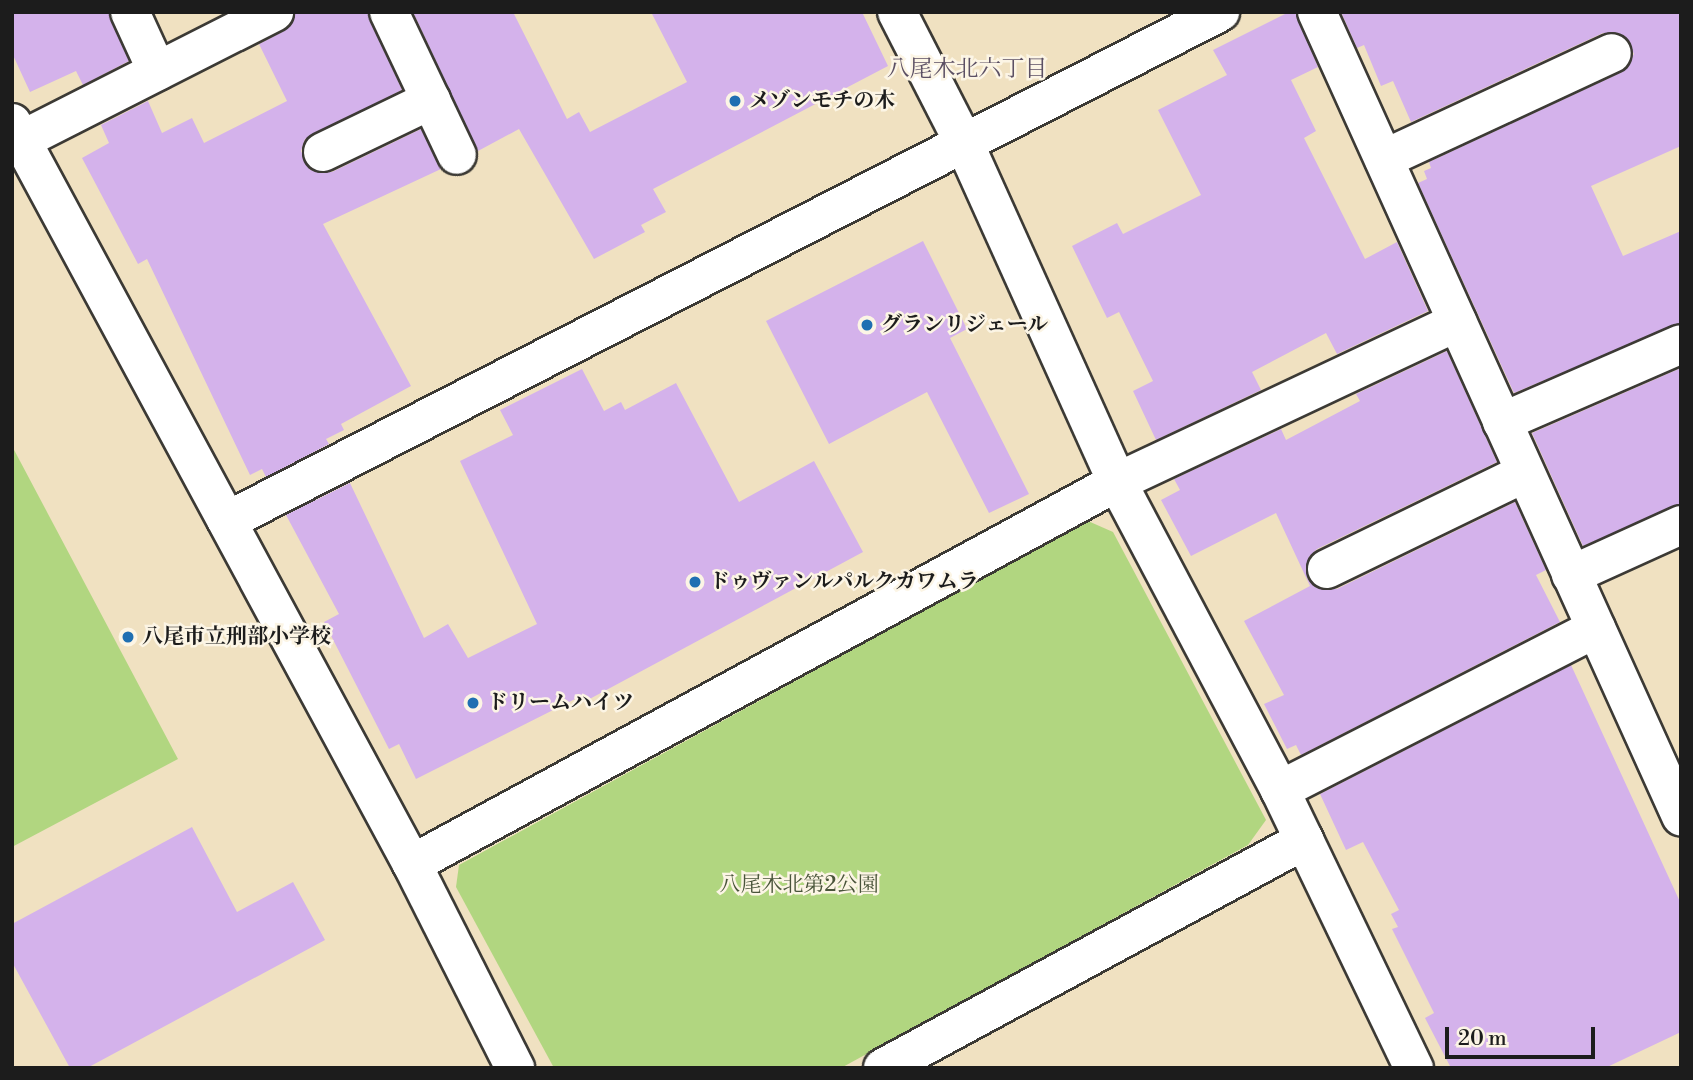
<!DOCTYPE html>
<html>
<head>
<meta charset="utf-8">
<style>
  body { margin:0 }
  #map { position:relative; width:1693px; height:1080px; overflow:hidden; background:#f0e1c1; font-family:"Libre Bodoni","Noto Serif JP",serif }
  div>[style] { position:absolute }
  .green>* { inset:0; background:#b1d680 }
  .building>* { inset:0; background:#d4b2eb }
  .roads { filter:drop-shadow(2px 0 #3c3a35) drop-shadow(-2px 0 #3c3a35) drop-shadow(0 2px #3c3a35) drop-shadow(0 -2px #3c3a35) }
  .minor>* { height:38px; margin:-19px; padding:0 19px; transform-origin:19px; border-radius:19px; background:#fff }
  .dots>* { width:19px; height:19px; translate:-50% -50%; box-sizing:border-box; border:4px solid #fcf5e5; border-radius:50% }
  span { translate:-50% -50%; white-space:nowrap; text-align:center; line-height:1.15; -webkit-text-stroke:5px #fcf5e5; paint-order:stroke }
  .poi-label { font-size:21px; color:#1c1c1c; font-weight:700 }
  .left { translate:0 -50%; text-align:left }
  .park-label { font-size:21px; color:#49543a }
  .neighbourhood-label { font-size:23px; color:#5c5064 }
  .frame { position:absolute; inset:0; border:14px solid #1c1c1c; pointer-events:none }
  .scale { position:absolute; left:1445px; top:1027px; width:150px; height:32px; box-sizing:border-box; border:4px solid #1c1c1c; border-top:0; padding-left:9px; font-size:21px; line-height:24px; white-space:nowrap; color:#1c1c1c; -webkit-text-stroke:5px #fcf5e5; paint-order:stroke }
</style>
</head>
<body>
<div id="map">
  <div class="green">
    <div style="clip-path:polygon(12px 446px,178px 759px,12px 847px)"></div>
    <div style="clip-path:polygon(1088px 521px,1113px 532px,1266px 820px,1248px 845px,841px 1068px,554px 1068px,456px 887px,459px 865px)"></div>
  </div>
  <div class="building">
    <div style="clip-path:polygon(12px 12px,109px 12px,129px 61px,83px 85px,76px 71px,30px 92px,12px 53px)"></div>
    <div style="clip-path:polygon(296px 12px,367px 12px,402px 90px,305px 139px,301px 151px,310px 170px,332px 172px,421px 129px,441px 169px,323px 224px,411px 386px,341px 424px,344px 430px,326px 439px,329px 444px,266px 477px,262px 469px,250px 475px,147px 259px,138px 264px,82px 158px,109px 143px,101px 125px,148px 101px,162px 133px,192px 118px,204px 143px,287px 101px,259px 44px,284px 31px)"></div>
    <div style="clip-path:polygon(413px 12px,513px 12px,567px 119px,579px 112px,590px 132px,687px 82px,651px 12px,862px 12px,888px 66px,653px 189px,666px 212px,641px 225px,645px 232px,594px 259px,519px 129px,478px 151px)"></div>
    <div style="clip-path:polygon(1289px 12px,1296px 12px,1318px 67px,1291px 80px,1316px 131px,1304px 138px,1365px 259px,1397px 242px,1428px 311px,1337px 354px,1326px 333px,1252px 372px,1261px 390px,1156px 440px,1133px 391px,1153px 381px,1119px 312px,1107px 318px,1072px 246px,1117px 223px,1123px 234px,1201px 195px,1158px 110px,1227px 75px,1213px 50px)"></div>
    <div style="clip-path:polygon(1341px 12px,1681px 12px,1681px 146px,1591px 186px,1623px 256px,1681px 231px,1681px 323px,1514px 393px,1418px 183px,1427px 179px,1424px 171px,1431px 168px,1429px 162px,1622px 72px,1634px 54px,1625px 36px,1603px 33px,1411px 122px,1393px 81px,1381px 86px,1364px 45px,1357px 48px)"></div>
    <div style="clip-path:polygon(923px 241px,967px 329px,950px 338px,1029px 494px,989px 513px,927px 392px,829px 444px,766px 321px)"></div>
    <div style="clip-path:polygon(1447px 351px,1497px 462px,1317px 549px,1309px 557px,1307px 578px,1315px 587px,1337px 589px,1515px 502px,1546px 570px,1536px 575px,1560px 622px,1301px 755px,1296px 745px,1287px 749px,1264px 704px,1284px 695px,1244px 621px,1310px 586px,1276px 513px,1191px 556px,1161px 500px,1180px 490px,1174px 479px,1281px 429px,1286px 440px,1360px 401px,1356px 394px)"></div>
    <div style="clip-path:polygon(1681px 368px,1681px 504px,1583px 546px,1532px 433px)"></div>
    <div style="clip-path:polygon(582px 369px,604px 411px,621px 402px,625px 410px,676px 383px,739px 502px,814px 461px,863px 552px,584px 702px,581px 696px,416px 779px,399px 744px,389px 749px,324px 622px,339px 614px,286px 515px,350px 483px,424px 638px,448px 624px,468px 658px,537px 624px,460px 461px,513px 435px,500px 410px)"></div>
    <div style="clip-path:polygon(1571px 665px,1681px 904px,1681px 1032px,1605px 1068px,1451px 1068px,1425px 1018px,1434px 1013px,1392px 929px,1398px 927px,1391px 914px,1399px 910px,1363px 842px,1346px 850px,1320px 794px)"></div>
    <div style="clip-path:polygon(192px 827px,237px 912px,293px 882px,325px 940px,87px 1068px,70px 1068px,12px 962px,12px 924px)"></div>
  </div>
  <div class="roads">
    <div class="minor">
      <div style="left:130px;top:12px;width:65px;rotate:65.4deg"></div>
      <div style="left:389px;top:12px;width:158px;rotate:64.6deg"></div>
      <div style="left:897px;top:12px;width:147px;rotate:62.9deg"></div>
      <div style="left:964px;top:143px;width:372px;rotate:65.7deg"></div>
      <div style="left:1117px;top:482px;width:348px;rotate:62.1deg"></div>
      <div style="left:1280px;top:790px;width:309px;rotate:64.3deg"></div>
      <div style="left:1317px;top:12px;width:883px;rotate:65.64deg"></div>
      <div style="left:12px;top:123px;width:842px;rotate:61.64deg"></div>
      <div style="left:412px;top:864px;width:229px;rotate:63.2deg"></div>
      <div style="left:12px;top:145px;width:294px;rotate:-26.9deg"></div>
      <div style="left:323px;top:152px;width:120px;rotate:-25.7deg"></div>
      <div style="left:1384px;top:159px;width:251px;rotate:-24.9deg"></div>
      <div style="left:1502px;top:422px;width:195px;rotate:-23.5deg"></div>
      <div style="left:227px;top:521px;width:1116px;rotate:-27.14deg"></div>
      <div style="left:1327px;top:569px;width:220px;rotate:-25.9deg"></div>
      <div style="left:1571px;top:575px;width:121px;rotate:-24.4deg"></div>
      <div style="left:1280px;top:790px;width:355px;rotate:-27.1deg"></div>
      <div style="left:412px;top:864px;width:802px;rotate:-28.45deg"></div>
      <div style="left:1117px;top:482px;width:376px;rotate:-25.2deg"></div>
      <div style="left:883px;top:1068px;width:479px;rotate:-28.4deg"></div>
    </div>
  </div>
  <div class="dots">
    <div style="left:735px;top:101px;background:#1f6fb2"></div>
    <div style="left:867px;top:325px;background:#1f6fb2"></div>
    <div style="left:695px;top:582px;background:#1f6fb2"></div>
    <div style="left:128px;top:637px;background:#1f6fb2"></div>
    <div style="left:473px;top:703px;background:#1f6fb2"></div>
  </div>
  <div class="poi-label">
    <span class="left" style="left:749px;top:101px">メゾンモチの木</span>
    <span class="left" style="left:881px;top:325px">グランリジェール</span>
    <span class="left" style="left:709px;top:582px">ドゥヴァンルパルクカワムラ</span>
    <span class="left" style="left:142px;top:637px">八尾市立刑部小学校</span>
    <span class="left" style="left:487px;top:703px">ドリームハイツ</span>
  </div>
  <div class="park-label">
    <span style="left:799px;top:885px">八尾木北第2公園</span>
  </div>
  <div class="neighbourhood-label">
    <span style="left:967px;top:69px">八尾木北六丁目</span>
  </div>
  <div class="frame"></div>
  <div class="scale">20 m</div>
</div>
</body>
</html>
